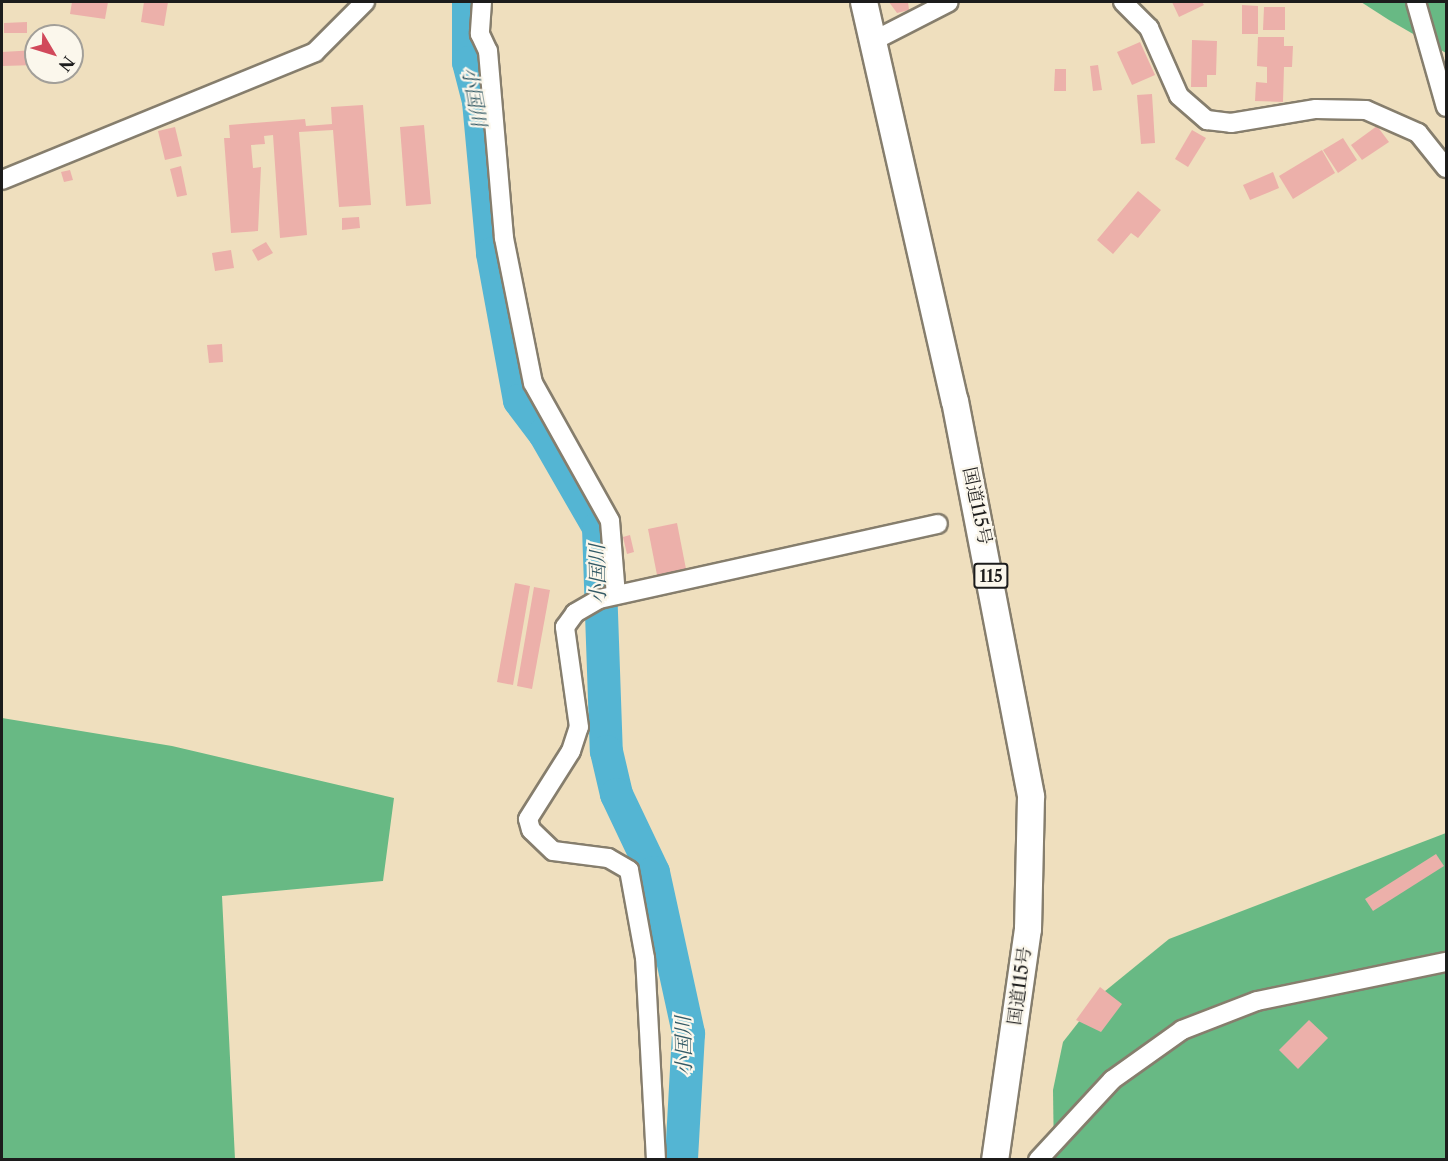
<!DOCTYPE html>
<html>
<head>
<meta charset="utf-8">
<style>
  body { margin:0 }
  #map { position:relative; width:1448px; height:1161px; overflow:hidden; background:#efdfbe; font-family:"Libre Caslon Text","Noto Serif JP",serif }
  div>[style] { position:absolute }
  .forest>* { inset:0; background:#68b984 }
  .river>* { height:33px; margin:-16.5px; padding:0 16.5px; transform-origin:16.5px; border-radius:16.5px; background:#54b5d3 }
  .building>* { inset:0; background:#ecb0aa }
  .roads { filter:drop-shadow(2px 0 #867e6d) drop-shadow(-2px 0 #867e6d) drop-shadow(0 2px #867e6d) drop-shadow(0 -2px #867e6d) }
  .minor>* { height:18px; margin:-9px; padding:0 9px; transform-origin:9px; border-radius:9px; background:#fff }
  .highway>* { height:26px; margin:-13px; padding:0 13px; transform-origin:13px; border-radius:13px; background:#fff }
  span { translate:-50% -50%; white-space:nowrap; text-align:center; line-height:1.15; -webkit-text-stroke:4.5px #fbf7ec; paint-order:stroke }
  .shield-label span { padding:2px 4px; background:#fbf7ec; border:2px solid; border-radius:4px; -webkit-text-stroke-width:0 }
  .shield-label { font-size:16px; color:#1c1c1c; font-weight:700 }
  .street-label { font-size:18px; color:#1c1c1c }
  .water-label { font-size:20px; color:#325965; font-style:italic }
  .frame { position:absolute; inset:0; border:3px solid #1c1c1c; pointer-events:none }
  .north { position:absolute; left:24px; top:24px; width:60px; height:60px; box-sizing:border-box; background:#fbf7ec; border:2px solid #a29f99; border-radius:50%; rotate:128deg; font-size:16px; font-weight:700; line-height:24px; text-align:center; color:#1c1c1c }
  .north::after { content:''; display:block; margin:auto; width:21px; height:27px; background:#d1495b; clip-path:polygon(50% 0,100% 100%,50% 72%,0 100%) }
</style>
</head>
<body>
<div id="map">
  <div class="forest">
    <div style="clip-path:polygon(1361px 2px,1446px 2px,1446px 53px,1389px 20px)"></div>
    <div style="clip-path:polygon(2px 718px,172px 746px,394px 798px,383px 881px,222px 896px,235px 1159px,2px 1159px)"></div>
    <div style="clip-path:polygon(1446px 833px,1446px 1159px,1054px 1160px,1053px 1090px,1063px 1042px,1099px 996px,1169px 939px)"></div>
  </div>
  <div class="river">
    <div style="left:468px;top:2px;width:60px;rotate:90deg"></div>
    <div style="left:468px;top:62px;width:40px;rotate:75.6deg"></div>
    <div style="left:478px;top:101px;width:153px;rotate:84.7deg"></div>
    <div style="left:492px;top:253px;width:149px;rotate:79.6deg"></div>
    <div style="left:519px;top:400px;width:41px;rotate:52.9deg"></div>
    <div style="left:544px;top:433px;width:108px;rotate:60.1deg"></div>
    <div style="left:598px;top:527px;width:224px;rotate:88deg"></div>
    <div style="left:606px;top:751px;width:44px;rotate:76.9deg"></div>
    <div style="left:616px;top:794px;width:86px;rotate:64.6deg"></div>
    <div style="left:653px;top:872px;width:165px;rotate:77.7deg"></div>
    <div style="left:688px;top:1033px;width:127px;rotate:93.2deg"></div>
  </div>
  <div class="building">
    <div style="clip-path:polygon(72px 2px,108px 2px,105px 19px,70px 14px)"></div>
    <div style="clip-path:polygon(144px 2px,168px 2px,164px 26px,141px 22px)"></div>
    <div style="clip-path:polygon(889px 2px,908px 2px,909px 10px,897px 13px)"></div>
    <div style="clip-path:polygon(1172px 2px,1202px 2px,1204px 5px,1179px 17px)"></div>
    <div style="clip-path:polygon(1242px 5px,1258px 6px,1258px 34px,1242px 34px)"></div>
    <div style="clip-path:polygon(1264px 7px,1285px 7px,1285px 30px,1263px 30px)"></div>
    <div style="clip-path:polygon(27px 22px,27px 33px,4px 33px,4px 23px)"></div>
    <div style="clip-path:polygon(1258px 37px,1284px 37px,1284px 46px,1293px 46px,1292px 67px,1284px 67px,1283px 102px,1255px 101px,1256px 82px,1267px 83px,1267px 67px,1257px 66px)"></div>
    <div style="clip-path:polygon(1192px 40px,1217px 41px,1216px 75px,1207px 75px,1207px 87px,1191px 87px)"></div>
    <div style="clip-path:polygon(1140px 42px,1155px 75px,1132px 85px,1117px 52px)"></div>
    <div style="clip-path:polygon(77px 48px,78px 63px,72px 63px,72px 49px)"></div>
    <div style="clip-path:polygon(36px 50px,36px 65px,2px 66px,2px 52px)"></div>
    <div style="clip-path:polygon(1098px 65px,1102px 90px,1093px 91px,1090px 66px)"></div>
    <div style="clip-path:polygon(1055px 69px,1066px 69px,1066px 91px,1054px 91px)"></div>
    <div style="clip-path:polygon(1152px 94px,1155px 143px,1141px 144px,1137px 95px)"></div>
    <div style="clip-path:polygon(363px 105px,371px 205px,339px 207px,333px 130px,299px 132px,307px 235px,280px 238px,273px 135px,264px 136px,265px 144px,251px 145px,253px 168px,261px 167px,258px 231px,231px 233px,224px 138px,230px 138px,229px 125px,305px 119px,306px 126px,332px 124px,331px 107px)"></div>
    <div style="clip-path:polygon(424px 125px,431px 204px,406px 206px,400px 127px)"></div>
    <div style="clip-path:polygon(1377px 126px,1389px 142px,1362px 160px,1351px 145px)"></div>
    <div style="clip-path:polygon(175px 127px,182px 156px,165px 160px,158px 131px)"></div>
    <div style="clip-path:polygon(1192px 130px,1206px 138px,1188px 167px,1175px 159px)"></div>
    <div style="clip-path:polygon(1343px 138px,1357px 160px,1338px 173px,1323px 150px)"></div>
    <div style="clip-path:polygon(1322px 150px,1335px 173px,1293px 199px,1279px 176px)"></div>
    <div style="clip-path:polygon(181px 166px,187px 195px,177px 197px,170px 169px)"></div>
    <div style="clip-path:polygon(70px 170px,73px 180px,64px 182px,61px 172px)"></div>
    <div style="clip-path:polygon(1273px 172px,1279px 188px,1250px 200px,1243px 185px)"></div>
    <div style="clip-path:polygon(1138px 191px,1161px 210px,1138px 238px,1131px 233px,1113px 254px,1097px 240px)"></div>
    <div style="clip-path:polygon(359px 217px,360px 228px,342px 230px,342px 218px)"></div>
    <div style="clip-path:polygon(266px 242px,273px 253px,258px 261px,252px 250px)"></div>
    <div style="clip-path:polygon(231px 250px,234px 268px,215px 271px,212px 253px)"></div>
    <div style="clip-path:polygon(222px 344px,223px 362px,209px 363px,207px 345px)"></div>
    <div style="clip-path:polygon(677px 523px,686px 569px,657px 575px,648px 529px)"></div>
    <div style="clip-path:polygon(630px 535px,634px 552px,627px 554px,623px 537px)"></div>
    <div style="clip-path:polygon(515px 583px,530px 586px,513px 685px,497px 682px)"></div>
    <div style="clip-path:polygon(534px 587px,550px 590px,532px 689px,517px 686px)"></div>
    <div style="clip-path:polygon(1436px 854px,1444px 866px,1373px 911px,1365px 899px)"></div>
    <div style="clip-path:polygon(1100px 987px,1122px 1004px,1101px 1032px,1076px 1020px)"></div>
    <div style="clip-path:polygon(1309px 1020px,1328px 1038px,1298px 1069px,1279px 1050px)"></div>
  </div>
  <div class="roads">
    <div class="minor">
      <div style="left:482px;top:2px;width:32px;rotate:94deg"></div>
      <div style="left:480px;top:34px;width:19px;rotate:65deg"></div>
      <div style="left:488px;top:51px;width:188px;rotate:85.1deg"></div>
      <div style="left:504px;top:238px;width:148px;rotate:78.7deg"></div>
      <div style="left:533px;top:383px;width:158px;rotate:60.8deg"></div>
      <div style="left:610px;top:521px;width:74px;rotate:85.4deg"></div>
      <div style="left:1123px;top:2px;width:37px;rotate:45deg"></div>
      <div style="left:1149px;top:28px;width:74px;rotate:66.2deg"></div>
      <div style="left:1179px;top:96px;width:37px;rotate:41deg"></div>
      <div style="left:1207px;top:120px;width:24px;rotate:7deg"></div>
      <div style="left:1231px;top:123px;width:86px;rotate:-9.4deg"></div>
      <div style="left:1316px;top:109px;width:50px;rotate:1.1deg"></div>
      <div style="left:1366px;top:110px;width:57px;rotate:23.9deg"></div>
      <div style="left:1418px;top:133px;width:45px;rotate:51.3deg"></div>
      <div style="left:1416px;top:2px;width:109px;rotate:74.1deg"></div>
      <div style="left:873px;top:41px;width:85px;rotate:-27.2deg"></div>
      <div style="left:2px;top:180px;width:338px;rotate:-22.2deg"></div>
      <div style="left:315px;top:52px;width:71px;rotate:-45deg"></div>
      <div style="left:656px;top:1160px;width:202px;rotate:-93.1deg"></div>
      <div style="left:645px;top:958px;width:89px;rotate:-100.3deg"></div>
      <div style="left:629px;top:870px;width:24px;rotate:-150deg"></div>
      <div style="left:608px;top:858px;width:55px;rotate:-172.7deg"></div>
      <div style="left:553px;top:851px;width:30px;rotate:-136deg"></div>
      <div style="left:531px;top:830px;width:11px;rotate:-105deg"></div>
      <div style="left:528px;top:819px;width:80px;rotate:-57.7deg"></div>
      <div style="left:571px;top:751px;width:25px;rotate:-72deg"></div>
      <div style="left:579px;top:727px;width:101px;rotate:-98deg"></div>
      <div style="left:565px;top:627px;width:17px;rotate:-54deg"></div>
      <div style="left:575px;top:613px;width:28px;rotate:-30deg"></div>
      <div style="left:599px;top:599px;width:347px;rotate:-12.5deg"></div>
      <div style="left:1038px;top:1160px;width:109px;rotate:-47.2deg"></div>
      <div style="left:1112px;top:1080px;width:86px;rotate:-35.5deg"></div>
      <div style="left:1182px;top:1030px;width:80px;rotate:-21.1deg"></div>
      <div style="left:1257px;top:1001px;width:193px;rotate:-11.7deg"></div>
    </div>
    <div class="highway">
      <div style="left:864px;top:2px;width:409px;rotate:77.2deg"></div>
      <div style="left:955px;top:401px;width:403px;rotate:79.1deg"></div>
      <div style="left:1031px;top:797px;width:132px;rotate:91.3deg"></div>
      <div style="left:1028px;top:929px;width:233px;rotate:98.1deg"></div>
    </div>
  </div>
  <div class="shield-label">
    <span style="left:991px;top:576px">115</span>
  </div>
  <div class="street-label">
    <span style="left:977px;top:506px;rotate:78deg">国道115号</span>
    <span style="left:1020px;top:986px;rotate:-82deg">国道115号</span>
  </div>
  <div class="water-label">
    <span style="left:474px;top:97px;rotate:80deg">小国川</span>
    <span style="left:598px;top:574px;rotate:-91deg">小国川</span>
    <span style="left:684px;top:1046px;rotate:-91deg">小国川</span>
  </div>
  <div class="frame"></div>
  <div class="north">N</div>
</div>
</body>
</html>
